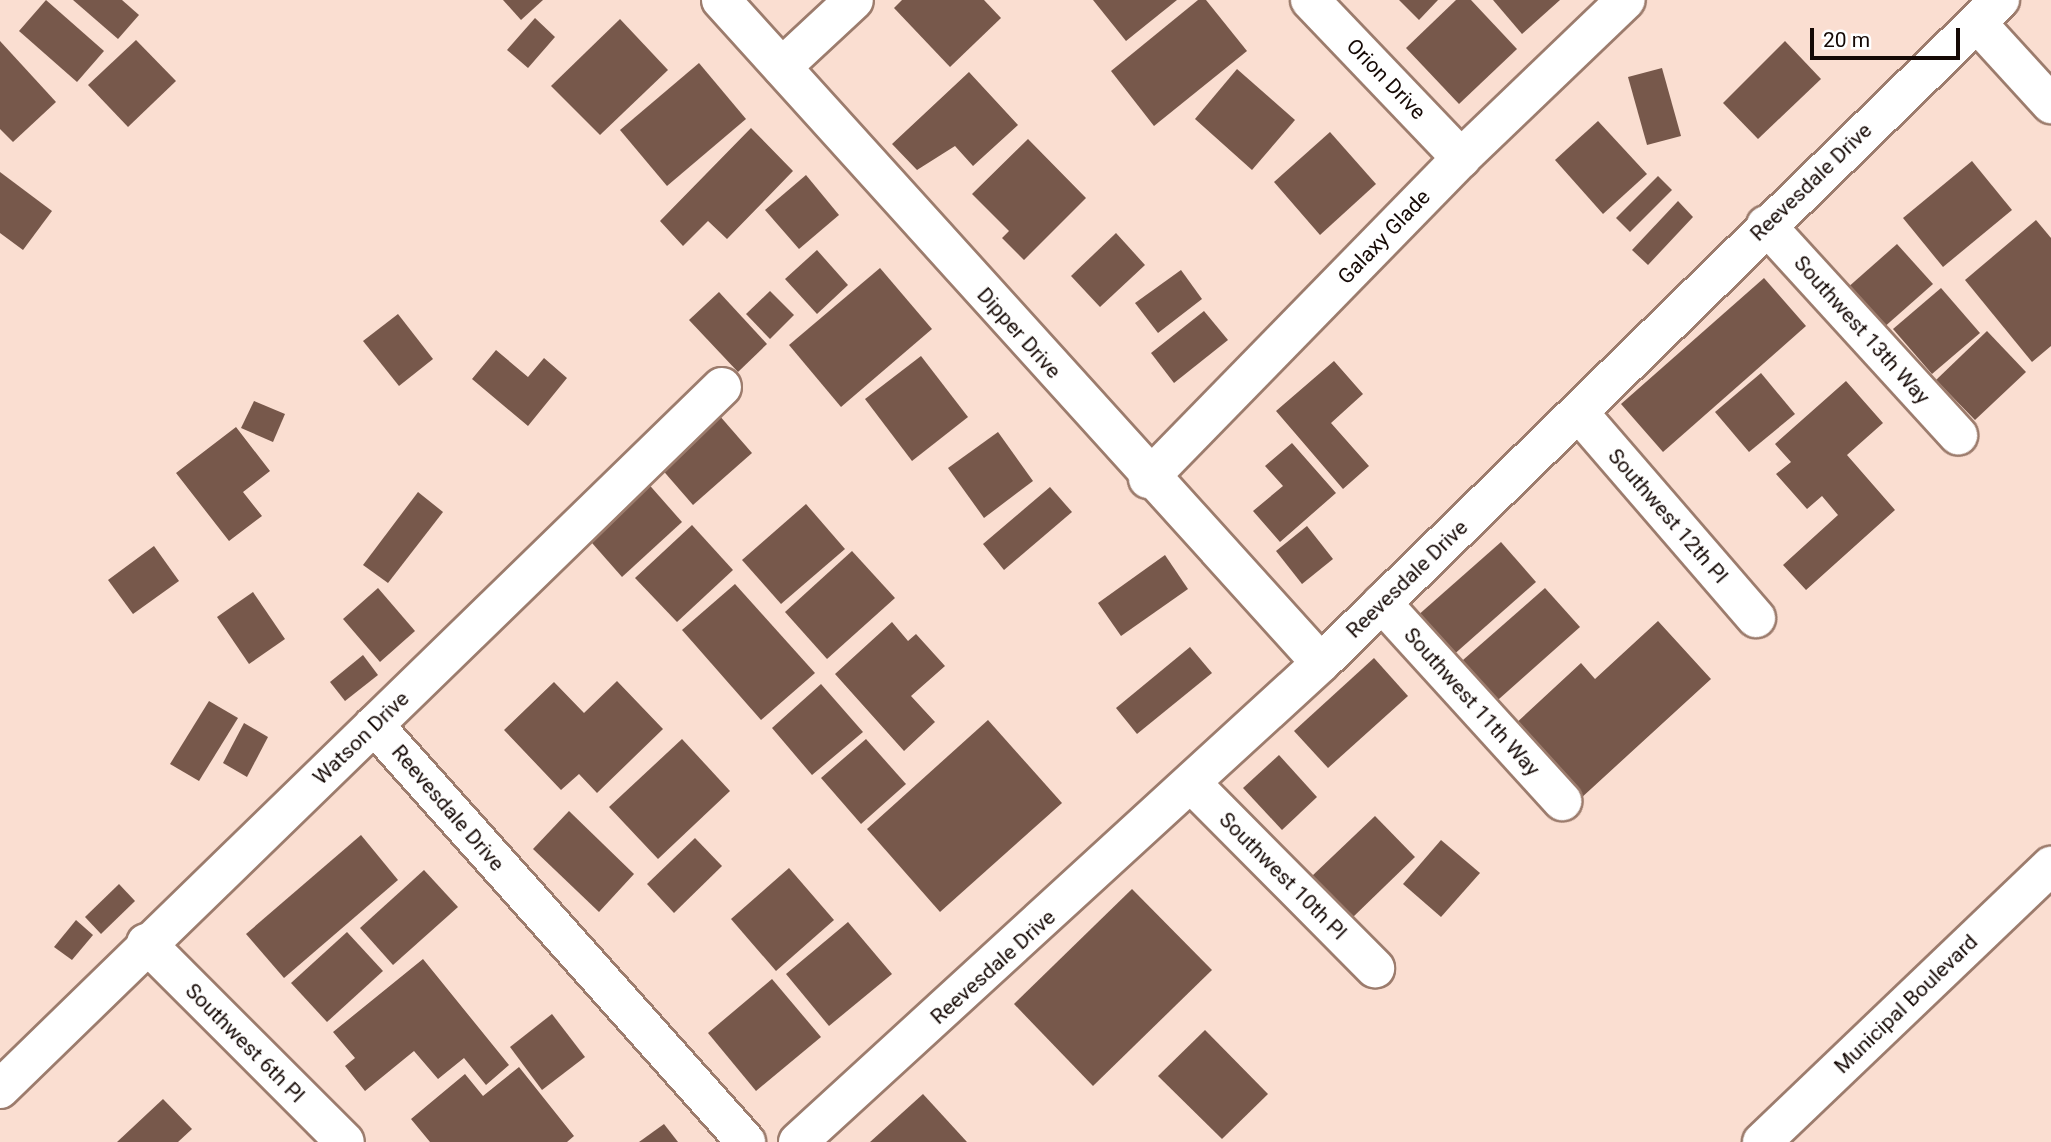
<!DOCTYPE html>
<html>
<head>
<meta charset="utf-8">
<style>
  body { margin:0 }
  #map { position:relative; width:2051px; height:1142px; overflow:hidden; background:#faded1; font-family:Roboto,sans-serif }
  div>[style] { position:absolute }
  .building>* { inset:0; background:#77584b }
  .roads { filter:drop-shadow(2px 0 #9c7c6d) drop-shadow(-2px 0 #9c7c6d) drop-shadow(0 2px #9c7c6d) drop-shadow(0 -2px #9c7c6d) }
  .minor>* { height:38px; margin:-19px; padding:0 19px; transform-origin:19px; border-radius:19px; background:#fff }
  .major>* { height:38px; margin:-19px; padding:0 19px; transform-origin:19px; border-radius:19px; background:#fff }
  span { translate:-50% -50%; white-space:nowrap; text-align:center; line-height:1.15; -webkit-text-stroke:5px #fff; paint-order:stroke }
  .street-label { font-size:21px; color:#150905 }
  .scale { position:absolute; left:1810px; top:28px; width:150px; height:32px; box-sizing:border-box; border:4px solid #150905; border-top:0; padding-left:9px; font-size:21px; line-height:24px; white-space:nowrap; color:#150905; -webkit-text-stroke:5px #fff; paint-order:stroke }
</style>
</head>
<body>
<div id="map">
  <div class="building">
    <div style="clip-path:polygon(46px 0,104px 51px,77px 82px,19px 31px)"></div>
    <div style="clip-path:polygon(73px 0,122px 0,139px 15px,118px 39px)"></div>
    <div style="clip-path:polygon(503px 0,543px 0,521px 20px)"></div>
    <div style="clip-path:polygon(902px 0,984px 0,1001px 18px,950px 67px,894px 8px)"></div>
    <div style="clip-path:polygon(1093px 0,1177px 0,1126px 41px)"></div>
    <div style="clip-path:polygon(1198px 0,1206px 0,1247px 51px,1154px 126px,1111px 71px)"></div>
    <div style="clip-path:polygon(1399px 0,1438px 0,1419px 20px)"></div>
    <div style="clip-path:polygon(1456px 0,1471px 0,1517px 49px,1459px 104px,1406px 48px)"></div>
    <div style="clip-path:polygon(1493px 0,1560px 0,1522px 34px)"></div>
    <div style="clip-path:polygon(535px 18px,555px 37px,528px 68px,507px 50px)"></div>
    <div style="clip-path:polygon(620px 19px,668px 70px,600px 135px,551px 86px)"></div>
    <div style="clip-path:polygon(136px 40px,176px 81px,128px 127px,88px 85px)"></div>
    <div style="clip-path:polygon(0 41px,56px 102px,13px 142px,0 129px)"></div>
    <div style="clip-path:polygon(1785px 41px,1821px 79px,1758px 139px,1723px 103px)"></div>
    <div style="clip-path:polygon(699px 63px,746px 119px,667px 186px,620px 130px)"></div>
    <div style="clip-path:polygon(1662px 68px,1681px 136px,1647px 145px,1628px 77px)"></div>
    <div style="clip-path:polygon(1237px 69px,1295px 120px,1252px 170px,1195px 119px)"></div>
    <div style="clip-path:polygon(969px 72px,1018px 125px,973px 166px,955px 146px,917px 170px,892px 144px)"></div>
    <div style="clip-path:polygon(1598px 121px,1647px 174px,1603px 214px,1555px 160px)"></div>
    <div style="clip-path:polygon(751px 128px,793px 171px,727px 239px,708px 221px,683px 246px,660px 221px)"></div>
    <div style="clip-path:polygon(1330px 132px,1376px 184px,1320px 235px,1274px 182px)"></div>
    <div style="clip-path:polygon(1028px 139px,1086px 198px,1024px 260px,1002px 238px,1009px 231px,972px 194px)"></div>
    <div style="clip-path:polygon(1972px 161px,2012px 210px,1943px 267px,1903px 218px)"></div>
    <div style="clip-path:polygon(0 172px,52px 211px,23px 250px,0 233px)"></div>
    <div style="clip-path:polygon(806px 175px,839px 215px,799px 249px,765px 210px)"></div>
    <div style="clip-path:polygon(1658px 176px,1672px 190px,1630px 232px,1616px 218px)"></div>
    <div style="clip-path:polygon(1678px 201px,1693px 217px,1648px 265px,1632px 250px)"></div>
    <div style="clip-path:polygon(2036px 220px,2051px 238px,2051px 346px,2032px 362px,1965px 280px)"></div>
    <div style="clip-path:polygon(1116px 233px,1145px 265px,1100px 307px,1071px 276px)"></div>
    <div style="clip-path:polygon(1897px 244px,1933px 284px,1882px 329px,1846px 289px)"></div>
    <div style="clip-path:polygon(817px 250px,848px 285px,817px 314px,785px 279px)"></div>
    <div style="clip-path:polygon(880px 268px,932px 329px,841px 407px,789px 345px)"></div>
    <div style="clip-path:polygon(1181px 270px,1202px 299px,1158px 333px,1135px 303px)"></div>
    <div style="clip-path:polygon(1764px 278px,1806px 326px,1663px 452px,1621px 404px)"></div>
    <div style="clip-path:polygon(1941px 288px,1980px 333px,1932px 374px,1893px 329px)"></div>
    <div style="clip-path:polygon(770px 291px,794px 315px,770px 339px,746px 314px)"></div>
    <div style="clip-path:polygon(719px 292px,767px 344px,738px 372px,689px 320px)"></div>
    <div style="clip-path:polygon(1204px 311px,1228px 340px,1174px 383px,1151px 353px)"></div>
    <div style="clip-path:polygon(398px 314px,433px 359px,399px 386px,363px 341px)"></div>
    <div style="clip-path:polygon(1987px 331px,2026px 372px,1975px 420px,1936px 380px)"></div>
    <div style="clip-path:polygon(496px 350px,528px 377px,544px 358px,567px 378px,528px 426px,472px 379px)"></div>
    <div style="clip-path:polygon(921px 356px,968px 417px,912px 461px,865px 399px)"></div>
    <div style="clip-path:polygon(1334px 361px,1363px 394px,1331px 423px,1369px 466px,1343px 489px,1276px 411px)"></div>
    <div style="clip-path:polygon(1761px 373px,1795px 414px,1749px 452px,1715px 412px)"></div>
    <div style="clip-path:polygon(1846px 381px,1883px 423px,1847px 455px,1895px 510px,1806px 590px,1783px 565px,1838px 515px,1822px 496px,1807px 509px,1776px 474px,1791px 462px,1775px 444px)"></div>
    <div style="clip-path:polygon(254px 401px,285px 414px,273px 442px,241px 428px)"></div>
    <div style="clip-path:polygon(712px 407px,752px 453px,693px 505px,653px 459px)"></div>
    <div style="clip-path:polygon(236px 427px,270px 471px,243px 492px,262px 516px,229px 541px,176px 473px)"></div>
    <div style="clip-path:polygon(998px 432px,1033px 481px,984px 518px,948px 468px)"></div>
    <div style="clip-path:polygon(1292px 443px,1336px 493px,1280px 542px,1253px 511px,1283px 486px,1265px 466px)"></div>
    <div style="clip-path:polygon(645px 480px,682px 522px,622px 577px,585px 535px)"></div>
    <div style="clip-path:polygon(1050px 487px,1072px 512px,1004px 570px,983px 544px)"></div>
    <div style="clip-path:polygon(418px 492px,443px 512px,388px 583px,363px 565px)"></div>
    <div style="clip-path:polygon(806px 504px,845px 549px,781px 604px,742px 560px)"></div>
    <div style="clip-path:polygon(692px 525px,733px 570px,677px 622px,635px 578px)"></div>
    <div style="clip-path:polygon(1307px 526px,1333px 559px,1302px 584px,1276px 551px)"></div>
    <div style="clip-path:polygon(1501px 542px,1536px 582px,1451px 657px,1416px 617px)"></div>
    <div style="clip-path:polygon(154px 546px,179px 581px,133px 614px,108px 580px)"></div>
    <div style="clip-path:polygon(852px 551px,895px 598px,827px 659px,785px 612px)"></div>
    <div style="clip-path:polygon(1165px 555px,1188px 589px,1121px 636px,1098px 603px)"></div>
    <div style="clip-path:polygon(735px 584px,815px 673px,761px 720px,682px 630px)"></div>
    <div style="clip-path:polygon(378px 588px,415px 631px,380px 662px,343px 619px)"></div>
    <div style="clip-path:polygon(1545px 588px,1580px 627px,1490px 707px,1455px 667px)"></div>
    <div style="clip-path:polygon(253px 592px,285px 639px,249px 664px,217px 617px)"></div>
    <div style="clip-path:polygon(1658px 621px,1711px 679px,1580px 799px,1513px 726px,1581px 663px,1595px 679px)"></div>
    <div style="clip-path:polygon(892px 622px,908px 641px,916px 634px,945px 666px,911px 696px,935px 722px,904px 751px,835px 674px)"></div>
    <div style="clip-path:polygon(1190px 647px,1212px 673px,1137px 734px,1116px 708px)"></div>
    <div style="clip-path:polygon(363px 655px,378px 675px,345px 701px,330px 682px)"></div>
    <div style="clip-path:polygon(1374px 658px,1408px 696px,1328px 768px,1294px 731px)"></div>
    <div style="clip-path:polygon(617px 681px,663px 729px,597px 793px,579px 774px,561px 790px,504px 730px,554px 682px,584px 713px)"></div>
    <div style="clip-path:polygon(821px 684px,863px 732px,812px 775px,772px 728px)"></div>
    <div style="clip-path:polygon(209px 701px,238px 718px,199px 781px,170px 764px)"></div>
    <div style="clip-path:polygon(988px 720px,1062px 803px,940px 912px,867px 829px)"></div>
    <div style="clip-path:polygon(244px 723px,268px 737px,247px 777px,223px 763px)"></div>
    <div style="clip-path:polygon(682px 739px,730px 791px,658px 859px,609px 807px)"></div>
    <div style="clip-path:polygon(866px 739px,906px 784px,861px 824px,821px 778px)"></div>
    <div style="clip-path:polygon(1279px 755px,1317px 797px,1282px 830px,1243px 788px)"></div>
    <div style="clip-path:polygon(569px 811px,634px 874px,599px 912px,533px 849px)"></div>
    <div style="clip-path:polygon(1375px 816px,1415px 857px,1352px 918px,1312px 876px)"></div>
    <div style="clip-path:polygon(361px 835px,398px 880px,284px 978px,246px 934px)"></div>
    <div style="clip-path:polygon(695px 838px,722px 866px,674px 913px,647px 884px)"></div>
    <div style="clip-path:polygon(1441px 840px,1480px 873px,1441px 917px,1403px 884px)"></div>
    <div style="clip-path:polygon(789px 868px,834px 920px,776px 971px,731px 919px)"></div>
    <div style="clip-path:polygon(424px 870px,458px 907px,393px 965px,360px 928px)"></div>
    <div style="clip-path:polygon(119px 884px,135px 901px,101px 934px,85px 917px)"></div>
    <div style="clip-path:polygon(1132px 889px,1212px 970px,1093px 1086px,1014px 1004px)"></div>
    <div style="clip-path:polygon(76px 920px,93px 935px,72px 960px,54px 947px)"></div>
    <div style="clip-path:polygon(848px 922px,892px 974px,829px 1026px,786px 974px)"></div>
    <div style="clip-path:polygon(347px 932px,383px 971px,327px 1022px,291px 983px)"></div>
    <div style="clip-path:polygon(423px 959px,509px 1065px,486px 1085px,464px 1058px,438px 1079px,414px 1051px,365px 1091px,345px 1066px,355px 1058px,333px 1032px)"></div>
    <div style="clip-path:polygon(772px 979px,821px 1037px,756px 1091px,708px 1033px)"></div>
    <div style="clip-path:polygon(552px 1014px,585px 1057px,542px 1090px,510px 1047px)"></div>
    <div style="clip-path:polygon(1205px 1030px,1268px 1094px,1222px 1139px,1158px 1076px)"></div>
    <div style="clip-path:polygon(519px 1067px,574px 1136px,567px 1142px,430px 1142px,411px 1119px,465px 1074px,483px 1096px)"></div>
    <div style="clip-path:polygon(923px 1094px,967px 1142px,870px 1142px)"></div>
    <div style="clip-path:polygon(163px 1099px,192px 1129px,178px 1142px,117px 1142px)"></div>
    <div style="clip-path:polygon(664px 1124px,678px 1142px,639px 1142px)"></div>
  </div>
  <div class="roads">
    <div class="minor">
      <div style="left:721px;top:0;width:894px;rotate:47.86deg"></div>
      <div style="left:1310px;top:0;width:219px;rotate:46.3deg"></div>
      <div style="left:1977px;top:23px;width:110px;rotate:47.6deg"></div>
      <div style="left:782px;top:67px;width:98px;rotate:-42.9deg"></div>
      <div style="left:1766px;top:225px;width:285px;rotate:47.6deg"></div>
      <div style="left:1579px;top:413px;width:271px;rotate:49.2deg"></div>
      <div style="left:1148px;top:479px;width:448px;rotate:-45.7deg"></div>
      <div style="left:1461px;top:158px;width:228px;rotate:-43.8deg"></div>
      <div style="left:1382px;top:603px;width:268px;rotate:47.7deg"></div>
      <div style="left:374px;top:725px;width:559px;rotate:48.26deg"></div>
      <div style="left:1192px;top:784px;width:260px;rotate:45.2deg"></div>
      <div style="left:146px;top:943px;width:281px;rotate:45deg"></div>
      <div style="left:0;top:1089px;width:1007px;rotate:-44.2deg"></div>
      <div style="left:798px;top:1142px;width:709px;rotate:-42.49deg"></div>
      <div style="left:1321px;top:663px;width:949px;rotate:-44.32deg"></div>
    </div>
    <div class="major">
      <div style="left:1762px;top:1142px;width:400px;rotate:-43.7deg"></div>
    </div>
  </div>
  <div class="street-label">
    <span style="left:1386px;top:79px;rotate:46deg">Orion Drive</span>
    <span style="left:1811px;top:182px;rotate:-44deg">Reevesdale Drive</span>
    <span style="left:1384px;top:237px;rotate:-46deg">Galaxy Glade</span>
    <span style="left:1862px;top:330px;rotate:48deg">Southwest 13th Way</span>
    <span style="left:1019px;top:333px;rotate:48deg">Dipper Drive</span>
    <span style="left:1668px;top:516px;rotate:49deg">Southwest 12th Pl</span>
    <span style="left:1407px;top:579px;rotate:-44deg">Reevesdale Drive</span>
    <span style="left:1472px;top:702px;rotate:48deg">Southwest 11th Way</span>
    <span style="left:361px;top:738px;rotate:-44deg">Watson Drive</span>
    <span style="left:448px;top:808px;rotate:49deg">Reevesdale Drive</span>
    <span style="left:1283px;top:876px;rotate:45deg">Southwest 10th Pl</span>
    <span style="left:993px;top:967px;rotate:-42deg">Reevesdale Drive</span>
    <span style="left:1906px;top:1004px;rotate:-44deg">Municipal Boulevard</span>
    <span style="left:245px;top:1043px;rotate:45deg">Southwest 6th Pl</span>
  </div>
  <div class="scale">20 m</div>
</div>
</body>
</html>
